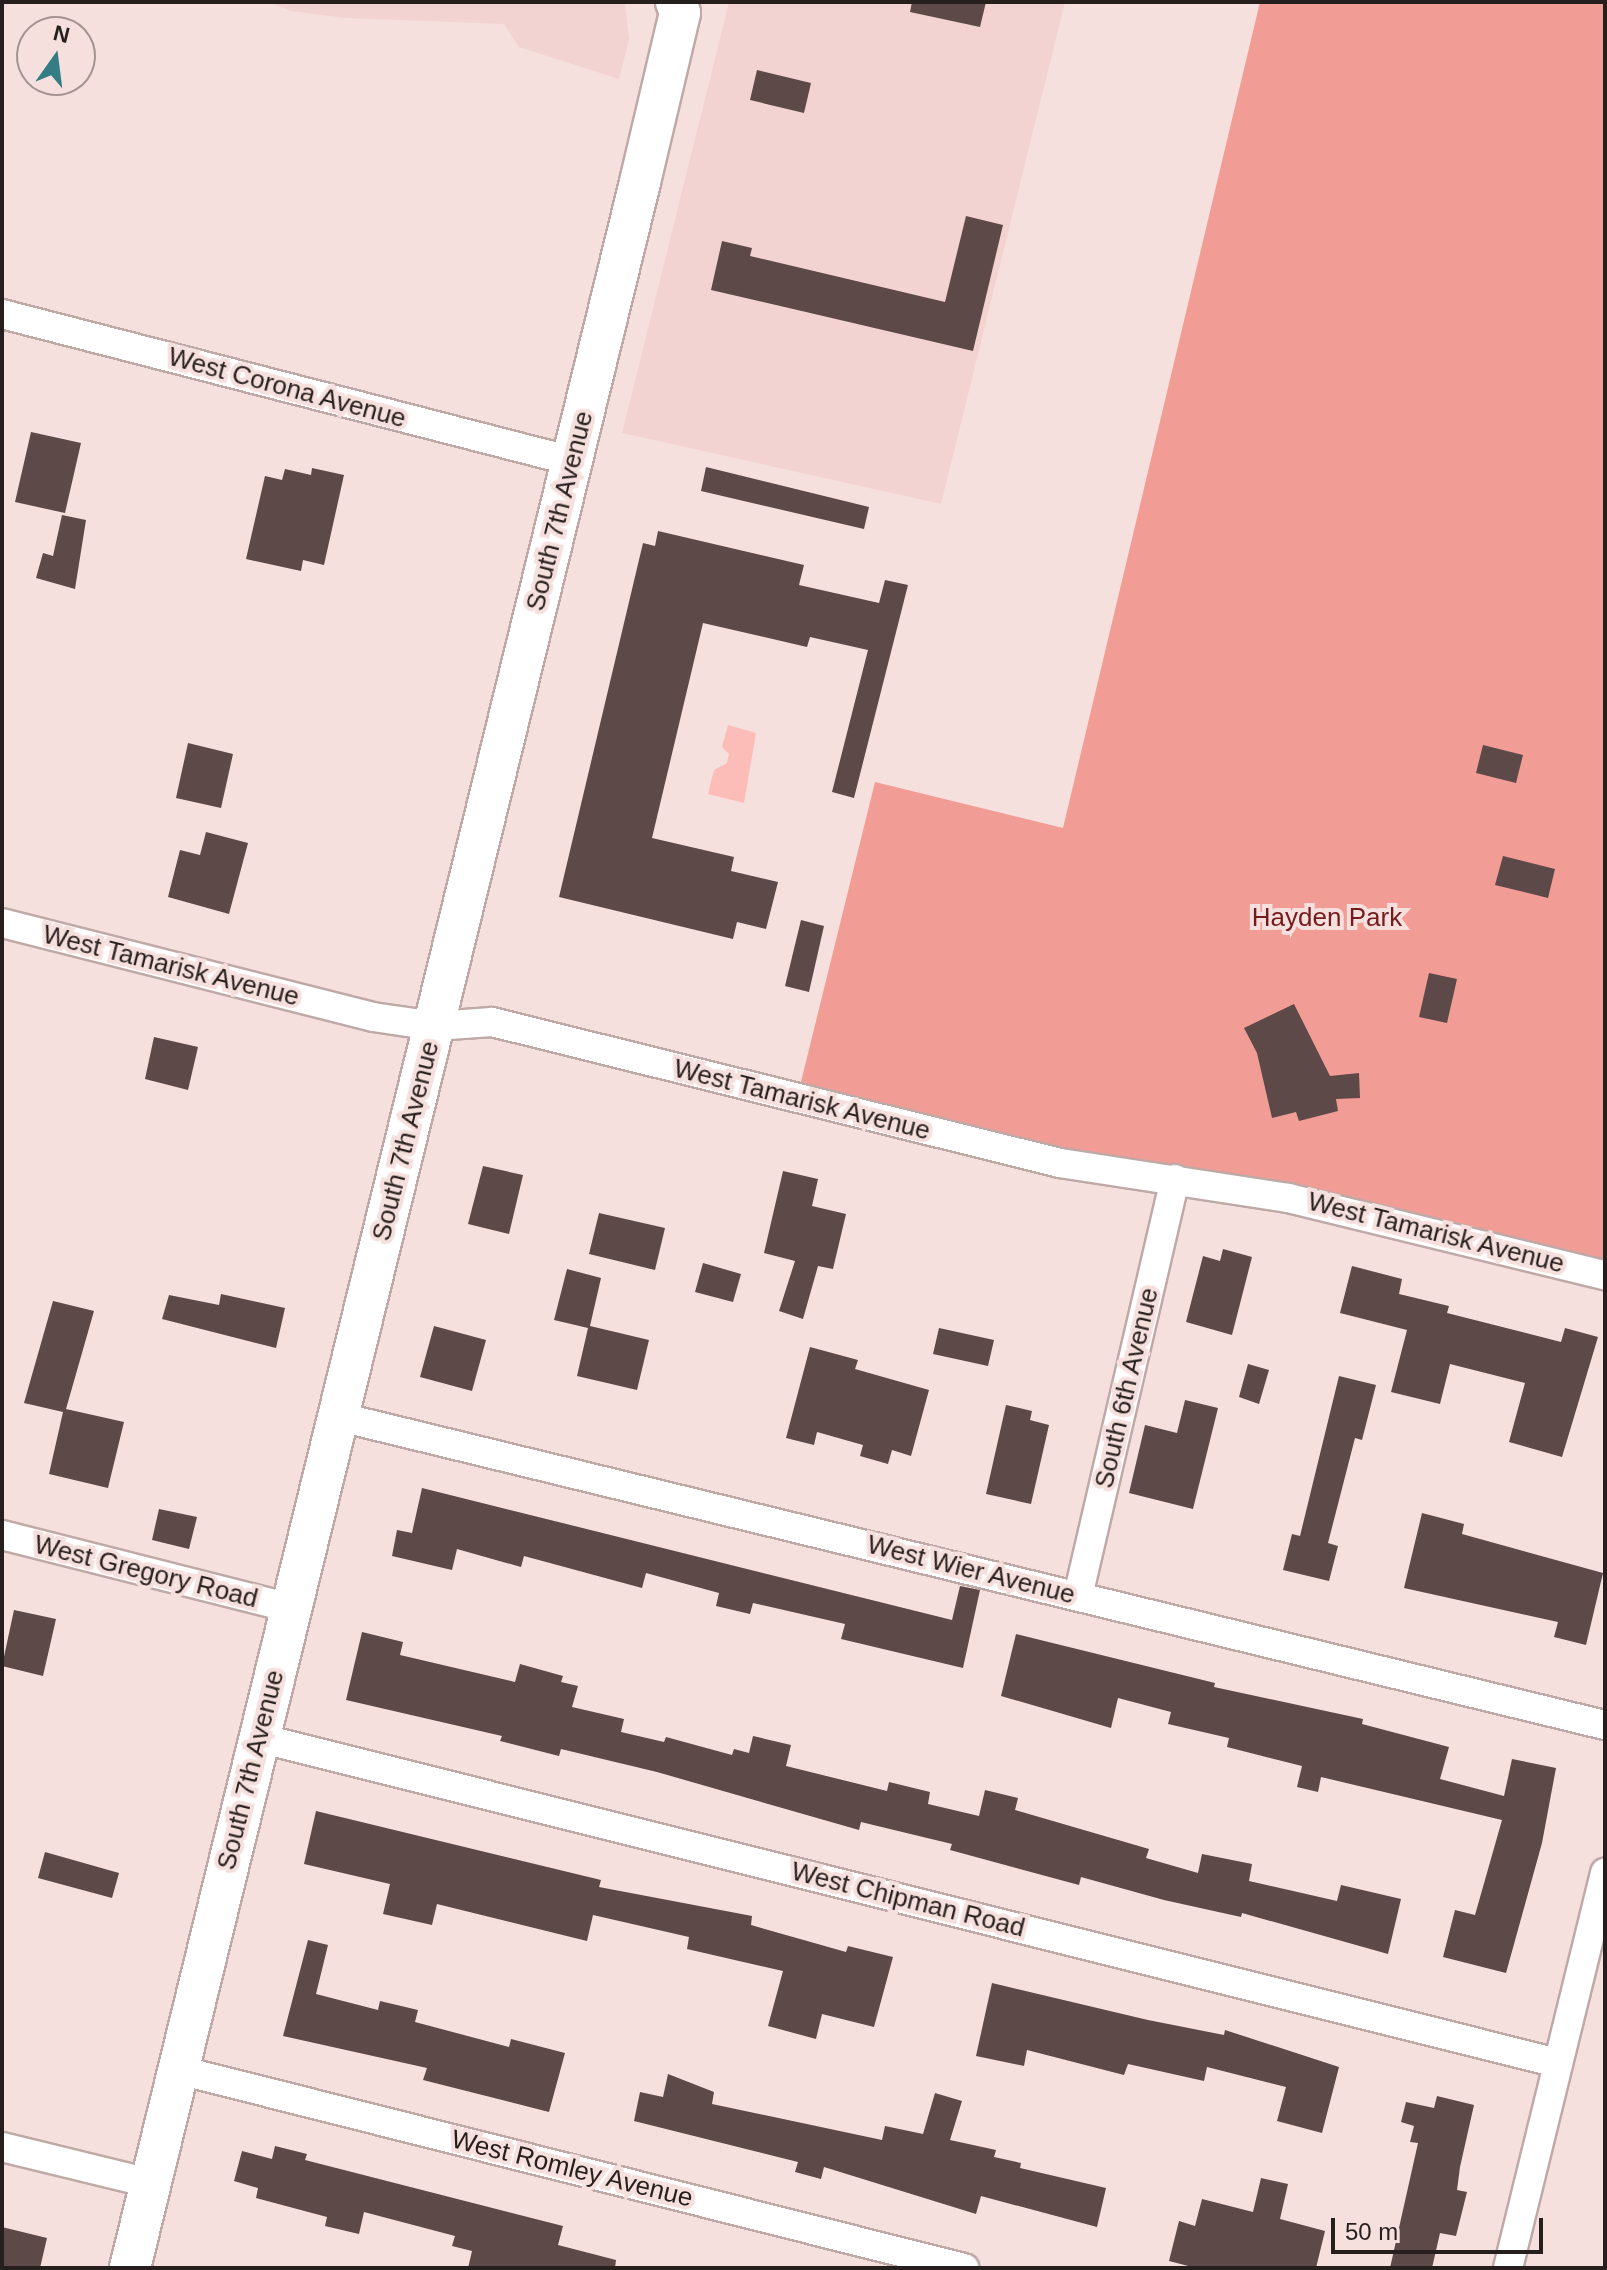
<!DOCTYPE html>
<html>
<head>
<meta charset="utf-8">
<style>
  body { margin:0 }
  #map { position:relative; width:1607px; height:2270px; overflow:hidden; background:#f6e0dd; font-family:Helvetica,sans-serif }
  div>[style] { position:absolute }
  .built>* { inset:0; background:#f2d3d1 }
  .green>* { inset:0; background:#f29c96 }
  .water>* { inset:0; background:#fcbcb7 }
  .building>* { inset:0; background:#5c4948 }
  .roads { filter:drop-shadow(2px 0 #bfa9a7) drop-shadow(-2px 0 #bfa9a7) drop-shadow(0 2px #bfa9a7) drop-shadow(0 -2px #bfa9a7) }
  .minor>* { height:28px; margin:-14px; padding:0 14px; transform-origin:14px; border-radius:14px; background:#fff }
  .secondary>* { height:40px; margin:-20px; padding:0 20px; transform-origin:20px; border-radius:20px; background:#fff }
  span { translate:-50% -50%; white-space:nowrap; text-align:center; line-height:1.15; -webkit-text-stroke:8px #f6e0dd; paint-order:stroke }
  .street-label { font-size:26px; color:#271f1e }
  .park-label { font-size:26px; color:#751a1d }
  .frame { position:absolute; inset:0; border:4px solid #271f1e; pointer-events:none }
  .north { position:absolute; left:16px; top:16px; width:80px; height:80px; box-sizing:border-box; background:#f6e0dd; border:2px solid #a39391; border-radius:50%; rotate:14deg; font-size:22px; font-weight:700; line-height:32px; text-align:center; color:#271f1e }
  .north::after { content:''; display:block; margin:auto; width:28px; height:36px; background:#357d84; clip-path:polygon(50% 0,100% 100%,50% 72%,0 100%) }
  .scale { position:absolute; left:1331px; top:2218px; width:212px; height:36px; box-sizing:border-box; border:4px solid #271f1e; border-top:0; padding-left:10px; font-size:24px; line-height:28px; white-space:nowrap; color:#271f1e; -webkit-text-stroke:6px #f6e0dd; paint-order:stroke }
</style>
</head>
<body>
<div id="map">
  <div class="built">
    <div style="clip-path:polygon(267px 2px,625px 2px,629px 39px,619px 79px,519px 47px,504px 24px,346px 18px,291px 11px)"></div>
    <div style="clip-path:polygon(729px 2px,1065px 2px,941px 504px,622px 433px)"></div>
  </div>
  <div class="green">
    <div style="clip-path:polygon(1260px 2px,1605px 2px,1605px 1275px,797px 1098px,875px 782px,1063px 828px)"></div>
  </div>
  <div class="water">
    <div style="clip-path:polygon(728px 725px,756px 733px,744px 803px,708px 794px,714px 770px,727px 763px,729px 754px,722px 747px)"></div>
  </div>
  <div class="building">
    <div style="clip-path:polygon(912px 2px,986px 2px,980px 27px,910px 12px)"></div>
    <div style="clip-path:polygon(757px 70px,811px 83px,804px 113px,750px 100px)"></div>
    <div style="clip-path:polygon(966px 216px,1003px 225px,973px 351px,711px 290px,722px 241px,752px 248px,750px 256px,945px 302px)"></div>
    <div style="clip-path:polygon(31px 432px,81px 443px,65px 513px,15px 502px)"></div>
    <div style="clip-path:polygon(706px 467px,869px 507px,864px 529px,701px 491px)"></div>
    <div style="clip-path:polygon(312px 468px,344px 475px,324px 565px,303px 560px,301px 571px,246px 559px,265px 476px,282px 480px,285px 469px,311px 475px)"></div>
    <div style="clip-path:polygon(62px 515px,86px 520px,75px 589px,36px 578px,43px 553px,53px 556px)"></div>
    <div style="clip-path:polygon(658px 531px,804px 565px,799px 585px,879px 603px,885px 580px,908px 585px,854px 798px,832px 792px,868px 650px,810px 637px,807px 647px,703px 623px,652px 838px,734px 857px,731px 871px,778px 882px,766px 929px,737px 922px,733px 939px,559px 897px,643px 543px,655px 546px)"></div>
    <div style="clip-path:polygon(188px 743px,233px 754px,221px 808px,176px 798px)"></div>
    <div style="clip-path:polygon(1483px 745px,1523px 755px,1516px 783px,1476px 773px)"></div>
    <div style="clip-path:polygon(206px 832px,248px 843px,229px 914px,168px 897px,180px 850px,200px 855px)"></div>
    <div style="clip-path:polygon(1503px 856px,1555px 869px,1548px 898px,1495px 885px)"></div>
    <div style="clip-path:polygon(801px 920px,824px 926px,809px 992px,785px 986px)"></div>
    <div style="clip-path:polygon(1429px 973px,1457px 979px,1447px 1023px,1419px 1017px)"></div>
    <div style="clip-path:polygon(1294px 1004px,1330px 1076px,1359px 1073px,1360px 1098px,1336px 1099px,1338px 1111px,1299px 1121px,1296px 1112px,1272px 1118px,1257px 1053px,1244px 1028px)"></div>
    <div style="clip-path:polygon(154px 1037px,198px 1047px,188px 1090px,145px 1079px)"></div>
    <div style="clip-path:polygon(483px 1166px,523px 1175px,509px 1234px,468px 1224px)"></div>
    <div style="clip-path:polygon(783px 1171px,818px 1179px,812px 1206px,846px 1214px,833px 1269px,818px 1266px,803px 1319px,779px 1311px,795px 1261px,764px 1253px)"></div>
    <div style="clip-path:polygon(599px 1213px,665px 1228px,655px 1270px,589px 1254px)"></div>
    <div style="clip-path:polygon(1223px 1249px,1252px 1257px,1232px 1335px,1186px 1322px,1203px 1256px,1220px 1261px)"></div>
    <div style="clip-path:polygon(703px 1263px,741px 1274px,733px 1302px,695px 1292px)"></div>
    <div style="clip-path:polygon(1352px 1266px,1402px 1279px,1399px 1294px,1449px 1306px,1447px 1313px,1561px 1342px,1565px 1328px,1598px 1337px,1562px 1457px,1509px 1442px,1525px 1383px,1450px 1364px,1440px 1404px,1391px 1392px,1407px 1330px,1340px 1313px)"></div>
    <div style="clip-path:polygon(567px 1269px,601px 1278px,590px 1326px,649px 1340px,637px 1390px,577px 1376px,588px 1328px,554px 1320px)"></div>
    <div style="clip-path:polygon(221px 1294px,285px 1308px,276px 1348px,162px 1319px,169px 1295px,219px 1305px)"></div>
    <div style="clip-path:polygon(53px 1301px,94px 1311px,66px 1409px,124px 1422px,108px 1488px,49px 1474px,63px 1412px,24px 1403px)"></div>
    <div style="clip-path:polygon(434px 1326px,486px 1340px,472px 1391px,420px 1377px)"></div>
    <div style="clip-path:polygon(939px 1328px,994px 1340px,988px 1366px,933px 1354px)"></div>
    <div style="clip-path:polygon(810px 1347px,858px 1360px,855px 1369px,929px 1390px,911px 1456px,892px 1450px,888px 1464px,860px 1456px,863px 1445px,817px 1432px,814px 1445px,786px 1438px)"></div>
    <div style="clip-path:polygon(1248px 1364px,1269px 1370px,1259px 1404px,1239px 1397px)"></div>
    <div style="clip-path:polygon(1339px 1376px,1376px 1385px,1362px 1440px,1355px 1438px,1328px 1543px,1338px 1546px,1329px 1581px,1283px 1570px,1292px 1534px,1300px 1536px)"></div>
    <div style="clip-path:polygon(1185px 1400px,1218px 1408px,1193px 1509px,1129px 1493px,1145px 1425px,1177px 1433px)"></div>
    <div style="clip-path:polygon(1006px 1405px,1032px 1411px,1030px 1420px,1049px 1425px,1031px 1504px,986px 1494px)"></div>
    <div style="clip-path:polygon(422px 1488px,952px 1620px,960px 1586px,980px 1590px,963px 1668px,841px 1639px,845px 1624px,753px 1603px,750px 1614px,716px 1606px,719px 1593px,646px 1573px,642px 1588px,524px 1556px,521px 1567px,457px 1549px,452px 1570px,392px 1556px,397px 1530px,412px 1533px)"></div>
    <div style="clip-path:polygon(159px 1509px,197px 1517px,189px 1549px,152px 1540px)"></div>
    <div style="clip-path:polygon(1422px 1513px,1464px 1524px,1462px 1534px,1603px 1573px,1586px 1645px,1554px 1637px,1558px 1622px,1404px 1588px)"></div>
    <div style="clip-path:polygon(14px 1610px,56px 1619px,43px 1676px,2px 1666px)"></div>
    <div style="clip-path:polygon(362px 1632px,403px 1642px,400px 1655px,515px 1682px,520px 1664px,563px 1676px,561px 1682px,578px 1686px,572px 1707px,624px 1719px,621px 1732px,664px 1742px,666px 1737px,732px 1755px,734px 1749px,749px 1753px,753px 1736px,791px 1745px,786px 1766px,887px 1791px,889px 1782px,930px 1792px,928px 1804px,979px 1816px,985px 1790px,1018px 1798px,1015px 1810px,1149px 1849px,1146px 1858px,1198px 1873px,1202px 1854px,1252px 1864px,1249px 1881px,1337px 1901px,1341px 1885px,1401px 1899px,1388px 1954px,1242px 1913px,1241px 1917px,1164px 1900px,1081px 1877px,1079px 1885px,950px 1850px,952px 1844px,861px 1822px,859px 1830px,657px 1772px,561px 1749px,559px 1756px,500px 1741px,502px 1736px,346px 1700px)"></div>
    <div style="clip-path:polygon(1016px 1634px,1215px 1683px,1214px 1687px,1363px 1719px,1362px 1724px,1449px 1747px,1440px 1779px,1504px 1796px,1512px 1759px,1556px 1768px,1542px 1843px,1506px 1973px,1443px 1957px,1455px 1910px,1475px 1915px,1502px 1820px,1321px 1777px,1318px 1792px,1297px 1787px,1302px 1766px,1227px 1747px,1229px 1738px,1168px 1724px,1171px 1712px,1118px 1698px,1111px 1728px,1001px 1696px)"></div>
    <div style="clip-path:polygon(316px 1811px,601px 1880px,599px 1887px,752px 1916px,751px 1925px,846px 1952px,848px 1946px,893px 1957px,874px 2027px,822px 2014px,816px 2039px,768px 2026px,783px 1971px,687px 1949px,689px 1937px,593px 1915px,587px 1941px,437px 1904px,432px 1925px,383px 1914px,390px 1884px,304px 1864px)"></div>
    <div style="clip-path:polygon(45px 1852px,119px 1873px,112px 1898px,38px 1878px)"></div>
    <div style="clip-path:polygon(308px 1940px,328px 1945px,316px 1994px,378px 2010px,380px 2001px,418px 2010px,415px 2022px,509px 2047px,511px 2039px,565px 2053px,549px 2112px,423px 2080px,427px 2068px,283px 2036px)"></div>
    <div style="clip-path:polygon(992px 1983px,1148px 2020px,1224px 2035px,1225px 2030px,1339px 2067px,1322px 2133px,1277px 2121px,1286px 2087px,1207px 2067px,1204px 2081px,1128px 2064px,1124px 2075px,1027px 2050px,1024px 2066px,976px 2056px)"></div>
    <div style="clip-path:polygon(668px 2074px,714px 2092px,712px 2104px,882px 2140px,885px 2126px,923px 2134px,935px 2093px,962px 2101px,950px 2140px,996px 2150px,994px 2157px,1021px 2163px,1020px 2168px,1106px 2188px,1097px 2227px,981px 2196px,976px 2214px,824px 2167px,821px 2179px,795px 2172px,798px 2162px,634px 2121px,640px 2092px,663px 2097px)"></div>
    <div style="clip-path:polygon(1437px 2096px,1474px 2105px,1460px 2167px,1457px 2190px,1467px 2192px,1456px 2236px,1440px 2233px,1432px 2268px,1390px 2268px,1418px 2143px,1410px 2142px,1414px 2126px,1401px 2122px,1406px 2102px,1434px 2108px)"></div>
    <div style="clip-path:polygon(275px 2146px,307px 2154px,305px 2160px,563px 2226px,558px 2245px,616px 2260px,615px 2268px,468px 2268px,472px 2251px,452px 2246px,455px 2236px,364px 2212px,359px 2234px,325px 2226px,327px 2217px,256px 2198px,258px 2188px,234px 2181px,242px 2151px,272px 2159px)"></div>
    <div style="clip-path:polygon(1261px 2178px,1288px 2184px,1280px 2219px,1325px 2231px,1316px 2268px,1196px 2268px,1169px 2261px,1179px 2221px,1195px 2226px,1202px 2199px,1253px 2212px)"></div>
    <div style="clip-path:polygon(2px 2227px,47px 2238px,40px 2268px,2px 2268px)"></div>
  </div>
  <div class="roads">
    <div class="minor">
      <div style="left:2px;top:314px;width:589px;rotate:14.46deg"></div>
      <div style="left:2px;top:923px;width:383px;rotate:14.2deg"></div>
      <div style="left:373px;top:1017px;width:63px;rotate:8.3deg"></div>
      <div style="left:435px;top:1026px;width:57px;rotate:-4deg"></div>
      <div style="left:492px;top:1022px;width:585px;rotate:13.94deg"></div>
      <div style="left:1060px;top:1163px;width:231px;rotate:8.7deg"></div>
      <div style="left:1288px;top:1198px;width:326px;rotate:13.7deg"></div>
      <div style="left:336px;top:1416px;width:1306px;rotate:13.69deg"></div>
      <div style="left:2px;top:1535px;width:297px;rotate:14.2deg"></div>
      <div style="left:1078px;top:1596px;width:428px;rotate:-76.9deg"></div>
      <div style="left:259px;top:1738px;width:1339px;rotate:14.05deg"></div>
      <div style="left:179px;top:2070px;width:810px;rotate:14.16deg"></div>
      <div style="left:2px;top:2147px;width:152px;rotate:13.7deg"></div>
      <div style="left:1508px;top:2268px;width:407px;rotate:-76.2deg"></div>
    </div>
    <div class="secondary">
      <div style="left:130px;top:2268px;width:2147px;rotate:-76.26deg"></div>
      <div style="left:640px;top:182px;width:174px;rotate:-76.7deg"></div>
      <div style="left:680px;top:13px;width:12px;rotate:-110deg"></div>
    </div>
  </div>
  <div class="street-label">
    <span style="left:287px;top:388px;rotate:15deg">West Corona Avenue</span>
    <span style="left:560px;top:511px;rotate:-76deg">South 7th Avenue</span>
    <span style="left:171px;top:966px;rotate:14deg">West Tamarisk Avenue</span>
    <span style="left:802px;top:1100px;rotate:14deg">West Tamarisk Avenue</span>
    <span style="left:406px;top:1141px;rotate:-76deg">South 7th Avenue</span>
    <span style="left:1436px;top:1233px;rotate:14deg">West Tamarisk Avenue</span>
    <span style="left:1127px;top:1388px;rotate:-77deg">South 6th Avenue</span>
    <span style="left:971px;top:1570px;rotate:14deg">West Wier Avenue</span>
    <span style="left:146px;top:1572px;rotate:14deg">West Gregory Road</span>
    <span style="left:251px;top:1770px;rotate:-76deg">South 7th Avenue</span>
    <span style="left:908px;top:1900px;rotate:14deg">West Chipman Road</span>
    <span style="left:572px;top:2169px;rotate:14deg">West Romley Avenue</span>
  </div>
  <div class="park-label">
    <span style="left:1327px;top:918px">Hayden Park</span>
  </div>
  <div class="frame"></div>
  <div class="north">N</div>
  <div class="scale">50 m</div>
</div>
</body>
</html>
